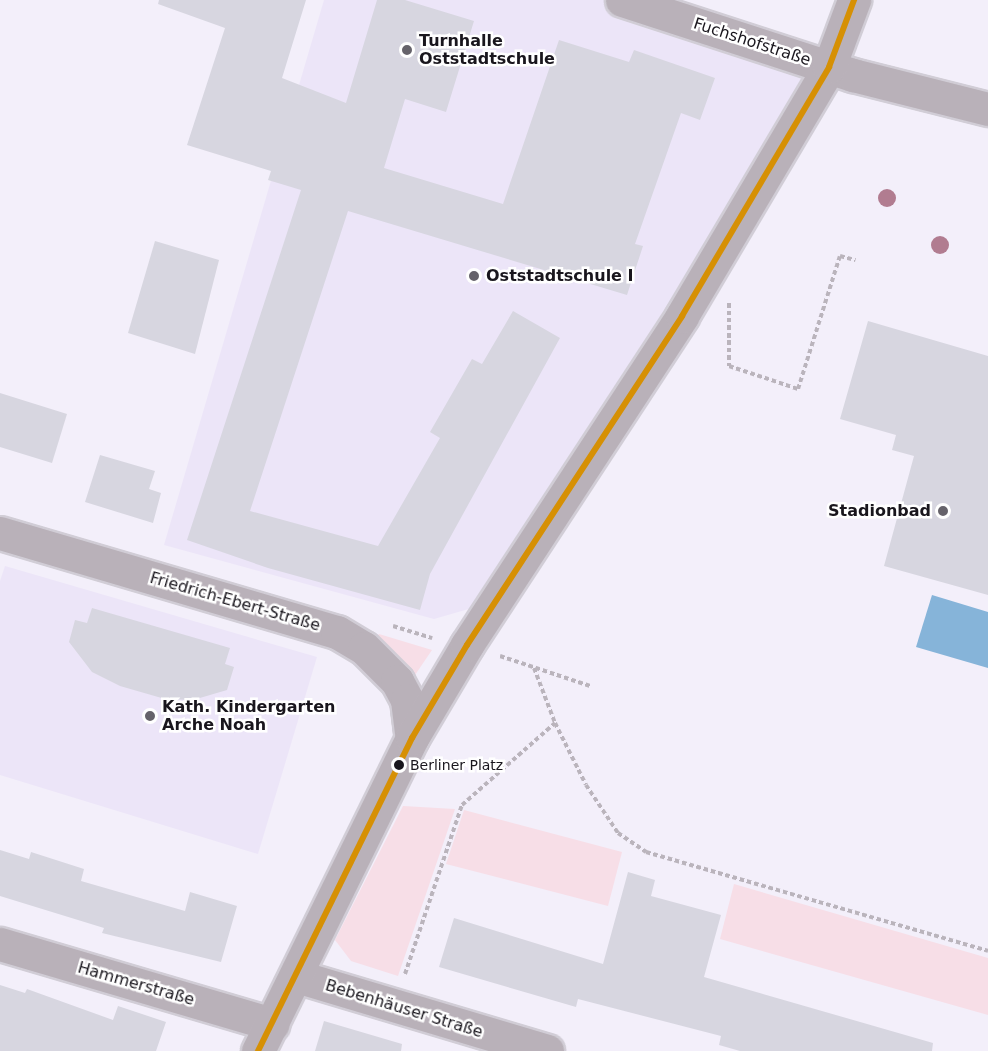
<!DOCTYPE html>
<html>
<head>
<meta charset="utf-8">
<style>
  body { margin:0 }
  #map { position:relative; width:988px; height:1051px; overflow:hidden; background:#f3effa; font-family:"DejaVu Sans",sans-serif }
  div>[style] { position:absolute }
  .built>* { inset:0; background:#ece5f8 }
  .green>* { inset:0; background:#f7dee7 }
  .water>* { inset:0; background:#86b4d9 }
  .building>* { inset:0; background:#d7d6e0 }
  .path>* { height:4px; margin-top:-2px; transform-origin:0; background:repeating-linear-gradient(90deg,#bab4bc 0 4.5px,transparent 0 7.5px) }
  .roads { filter:drop-shadow(2px 0 #d1cdd6) drop-shadow(-2px 0 #d1cdd6) drop-shadow(0 2px #d1cdd6) drop-shadow(0 -2px #d1cdd6) }
  .minor>* { height:33px; margin:-16.5px; padding:0 16.5px; transform-origin:16.5px; border-radius:16.5px; background:#b9b1b9 }
  .bus-1>* { height:6px; margin:-3px; padding:0 3px; transform-origin:3px; border-radius:3px; background:#d69004 }
  .trees>* { width:18px; height:18px; margin:-9px; border-radius:50%; background:#b17c90 }
  .dots>* { width:16px; height:16px; translate:-50% -50%; box-sizing:border-box; border:3px solid #fff; border-radius:50% }
  span { translate:-50% -50%; white-space:nowrap; text-align:center; line-height:1.15; -webkit-text-stroke:5px #fff; paint-order:stroke }
  .bus-label { font-size:14px; color:#19161d }
  .left { translate:0 -50%; text-align:left }
  .poi-label { font-size:16px; color:#19161d; font-weight:700 }
  .right { translate:-100% -50%; text-align:right }
  .street-label { font-size:16px; color:#19161d }
</style>
</head>
<body>
<div id="map">
  <div class="built">
    <div style="clip-path:polygon(324px 0,622px 0,829px 67px,472px 608px,434px 619px,164px 545px)"></div>
    <div style="clip-path:polygon(5px 566px,317px 657px,258px 854px,0 775px,0 581px)"></div>
  </div>
  <div class="green">
    <div style="clip-path:polygon(379px 634px,432px 650px,413px 678px,406px 678px,399px 660px,375px 639px)"></div>
    <div style="clip-path:polygon(403px 806px,455px 809px,398px 976px,351px 961px,335px 940px)"></div>
    <div style="clip-path:polygon(464px 810px,622px 852px,608px 906px,446px 864px)"></div>
    <div style="clip-path:polygon(734px 884px,988px 958px,988px 1015px,720px 939px)"></div>
  </div>
  <div class="water">
    <div style="clip-path:polygon(932px 595px,988px 612px,988px 668px,916px 647px)"></div>
  </div>
  <div class="building">
    <div style="clip-path:polygon(159px 0,306px 0,282px 78px,346px 103px,377px 0,405px 0,474px 21px,446px 112px,405px 99px,384px 168px,503px 204px,559px 40px,629px 62px,634px 50px,715px 78px,700px 120px,681px 113px,635px 244px,643px 246px,627px 295px,348px 211px,250px 511px,378px 546px,440px 438px,430px 432px,472px 359px,482px 364px,513px 311px,560px 338px,430px 574px,420px 610px,268px 568px,187px 540px,301px 190px,268px 180px,271px 171px,187px 145px,225px 28px,158px 4px)"></div>
    <div style="clip-path:polygon(155px 241px,219px 260px,195px 354px,128px 333px)"></div>
    <div style="clip-path:polygon(868px 321px,988px 356px,988px 595px,884px 566px,914px 456px,892px 450px,896px 435px,840px 419px)"></div>
    <div style="clip-path:polygon(0 393px,67px 414px,52px 463px,0 447px)"></div>
    <div style="clip-path:polygon(100px 455px,155px 471px,149px 489px,161px 493px,153px 523px,85px 502px)"></div>
    <div style="clip-path:polygon(92px 608px,230px 648px,225px 664px,234px 667px,227px 690px,193px 700px,165px 699px,120px 686px,92px 672px,69px 642px,75px 620px,87px 623px)"></div>
    <div style="clip-path:polygon(0 850px,29px 859px,31px 852px,84px 869px,81px 881px,185px 911px,190px 892px,237px 906px,221px 962px,102px 933px,104px 928px,0 896px)"></div>
    <div style="clip-path:polygon(628px 872px,655px 880px,651px 896px,721px 915px,704px 977px,933px 1043px,932px 1051px,740px 1051px,719px 1045px,721px 1036px,578px 999px,576px 1007px,439px 967px,454px 918px,603px 964px)"></div>
    <div style="clip-path:polygon(0 985px,25px 993px,27px 989px,113px 1020px,118px 1006px,166px 1022px,156px 1051px,0 1051px)"></div>
    <div style="clip-path:polygon(324px 1021px,402px 1044px,401px 1051px,315px 1051px)"></div>
  </div>
  <div class="path">
    <div style="left:729px;top:303px;width:63px;rotate:90deg"></div>
    <div style="left:729px;top:366px;width:73px;rotate:18.4deg"></div>
    <div style="left:798px;top:389px;width:139px;rotate:-72.5deg"></div>
    <div style="left:840px;top:256px;width:16px;rotate:15deg"></div>
    <div style="left:393px;top:626px;width:41px;rotate:17.1deg"></div>
    <div style="left:500px;top:656px;width:95px;rotate:18.4deg"></div>
    <div style="left:534px;top:668px;width:59px;rotate:69.1deg"></div>
    <div style="left:555px;top:723px;width:69px;rotate:63.4deg"></div>
    <div style="left:586px;top:785px;width:58px;rotate:56.3deg"></div>
    <div style="left:618px;top:833px;width:34px;rotate:34deg"></div>
    <div style="left:646px;top:852px;width:356px;rotate:16.1deg"></div>
    <div style="left:405px;top:974px;width:178px;rotate:-71.4deg"></div>
    <div style="left:462px;top:805px;width:124px;rotate:-41.4deg"></div>
  </div>
  <div class="roads">
    <div class="minor">
      <div style="left:622px;top:0;width:243px;rotate:18deg"></div>
      <div style="left:853px;top:75px;width:139px;rotate:14.1deg"></div>
      <div style="left:0;top:533px;width:351px;rotate:16.4deg"></div>
      <div style="left:337px;top:632px;width:31px;rotate:31deg"></div>
      <div style="left:364px;top:648px;width:47px;rotate:45deg"></div>
      <div style="left:397px;top:681px;width:21px;rotate:62deg"></div>
      <div style="left:407px;top:700px;width:38px;rotate:83deg"></div>
      <div style="left:0;top:944px;width:284px;rotate:16.4deg"></div>
      <div style="left:296px;top:976px;width:262px;rotate:16.6deg"></div>
      <div style="left:258px;top:1051px;width:349px;rotate:-63.8deg"></div>
      <div style="left:412px;top:738px;width:108px;rotate:-59.4deg"></div>
      <div style="left:467px;top:645px;width:393px;rotate:-56.8deg"></div>
      <div style="left:682px;top:316px;width:289px;rotate:-59.4deg"></div>
      <div style="left:829px;top:67px;width:72px;rotate:-69.5deg"></div>
    </div>
  </div>
  <div class="bus-1">
    <div style="left:258px;top:1051px;width:349px;rotate:-63.8deg"></div>
    <div style="left:412px;top:738px;width:108px;rotate:-59.4deg"></div>
    <div style="left:467px;top:645px;width:393px;rotate:-56.8deg"></div>
    <div style="left:682px;top:316px;width:289px;rotate:-59.4deg"></div>
    <div style="left:829px;top:67px;width:72px;rotate:-69.5deg"></div>
  </div>
  <div class="trees">
    <div style="left:887px;top:198px"></div>
    <div style="left:940px;top:245px"></div>
  </div>
  <div class="dots">
    <div style="left:407px;top:50px;background:#65626a"></div>
    <div style="left:474px;top:276px;background:#65626a"></div>
    <div style="left:943px;top:511px;background:#65626a"></div>
    <div style="left:150px;top:716px;background:#65626a"></div>
    <div style="left:399px;top:765px;background:#19161d"></div>
  </div>
  <div class="bus-label">
    <span class="left" style="left:410px;top:765px">Berliner Platz</span>
  </div>
  <div class="poi-label">
    <span class="left" style="left:419px;top:50px">Turnhalle<br>Oststadtschule</span>
    <span class="left" style="left:486px;top:276px">Oststadtschule I</span>
    <span class="right" style="left:931px;top:511px">Stadionbad</span>
    <span class="left" style="left:162px;top:716px">Kath. Kindergarten<br>Arche Noah</span>
  </div>
  <div class="street-label">
    <span style="left:752px;top:42px;rotate:18deg">Fuchshofstraße</span>
    <span style="left:235px;top:602px;rotate:16deg">Friedrich-Ebert-Straße</span>
    <span style="left:136px;top:984px;rotate:16deg">Hammerstraße</span>
    <span style="left:404px;top:1009px;rotate:17deg">Bebenhäuser Straße</span>
  </div>
</div>
</body>
</html>
